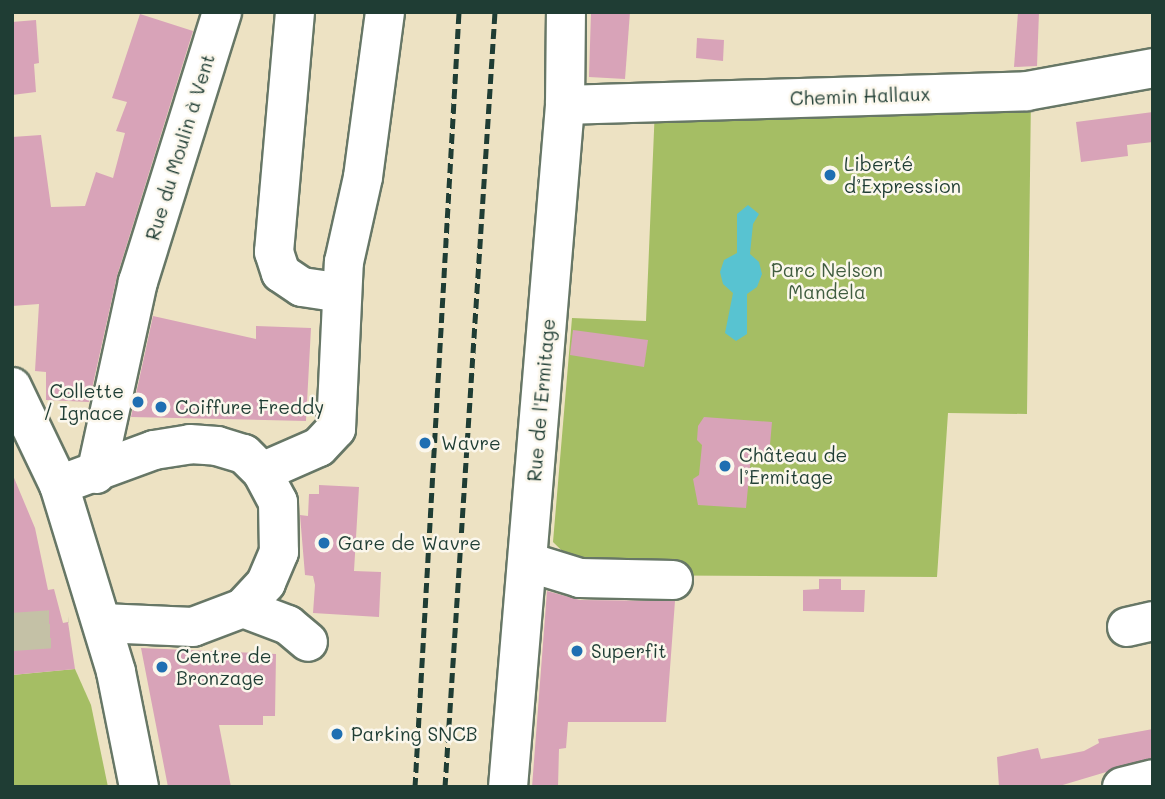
<!DOCTYPE html>
<html>
<head>
<meta charset="utf-8">
<style>
  body { margin:0 }
  #map { position:relative; width:1165px; height:799px; overflow:hidden; background:#ede2c3; font-family:Mali,sans-serif }
  div>[style] { position:absolute }
  .green>* { inset:0; background:#a5be64 }
  .water>* { inset:0; background:#58c3d1 }
  .building>* { inset:0; background:#d8a3b8 }
  .minor-tunnel>* { height:38px; margin-top:-19px; transform-origin:0; background:repeating-linear-gradient(90deg,#c4c1a6 0 38px,transparent 0 57px) }
  .roads { filter:drop-shadow(2px 0 #677766) drop-shadow(-2px 0 #677766) drop-shadow(0 2px #677766) drop-shadow(0 -2px #677766) }
  .minor>* { height:38px; margin:-19px; padding:0 19px; transform-origin:19px; border-radius:19px; background:#fff }
  .rail>* { height:5px; margin-top:-2.5px; transform-origin:0; background:repeating-linear-gradient(90deg,#1f3d34 0 10px,transparent 0 15px) }
  .dots>* { width:19px; height:19px; translate:-50% -50%; box-sizing:border-box; border:4px solid #fbf7ec; border-radius:50% }
  span { translate:-50% -50%; white-space:nowrap; text-align:center; line-height:1.15; -webkit-text-stroke:5px #fbf7ec; paint-order:stroke }
  .street-label { font-size:19px; color:#1f3d34 }
  .poi-label { font-size:19px; color:#1f3d34 }
  .left { translate:0 -50%; text-align:left }
  .right { translate:-100% -50%; text-align:right }
  .park-label { font-size:19px; color:#405d40 }
  .frame { position:absolute; inset:0; border:14px solid #1f3d34; pointer-events:none }
</style>
</head>
<body>
<div id="map">
  <div class="green">
    <div style="clip-path:polygon(1031px 95px,1027px 414px,948px 413px,937px 577px,587px 575px,553px 542px,572px 318px,646px 321px,655px 107px)"></div>
    <div style="clip-path:polygon(75px 669px,91px 705px,108px 787px,12px 787px,12px 675px)"></div>
  </div>
  <div class="water">
    <div style="clip-path:polygon(748px 205px,759px 214px,753px 224px,750px 254px,759px 262px,762px 274px,757px 287px,747px 294px,747px 334px,736px 341px,725px 333px,733px 293px,723px 284px,720px 272px,724px 260px,737px 253px,737px 214px)"></div>
  </div>
  <div class="building">
    <div style="clip-path:polygon(591px 12px,630px 12px,625px 79px,589px 77px)"></div>
    <div style="clip-path:polygon(1018px 12px,1039px 12px,1037px 66px,1014px 67px)"></div>
    <div style="clip-path:polygon(140px 14px,193px 31px,117px 276px,89px 402px,46px 400px,46px 372px,35px 371px,39px 304px,12px 306px,12px 137px,41px 135px,51px 207px,85px 206px,96px 172px,113px 178px,125px 133px,116px 131px,127px 102px,112px 98px)"></div>
    <div style="clip-path:polygon(36px 20px,39px 63px,34px 64px,36px 92px,12px 95px,12px 22px)"></div>
    <div style="clip-path:polygon(697px 38px,724px 40px,723px 61px,696px 58px)"></div>
    <div style="clip-path:polygon(1153px 112px,1153px 142px,1127px 145px,1128px 156px,1081px 162px,1076px 122px)"></div>
    <div style="clip-path:polygon(153px 316px,256px 339px,256px 326px,311px 328px,306px 421px,131px 417px)"></div>
    <div style="clip-path:polygon(573px 330px,648px 340px,644px 367px,570px 355px)"></div>
    <div style="clip-path:polygon(704px 417px,772px 422px,769px 457px,751px 456px,746px 508px,698px 505px,693px 479px,699px 475px,702px 445px,697px 440px,698px 426px)"></div>
    <div style="clip-path:polygon(12px 473px,35px 528px,48px 590px,54px 589px,63px 623px,68px 622px,75px 669px,12px 675px)"></div>
    <div style="clip-path:polygon(319px 485px,359px 487px,354px 571px,381px 572px,379px 617px,313px 613px,315px 585px,313px 576px,305px 575px,300px 515px,308px 516px,309px 494px,319px 494px)"></div>
    <div style="clip-path:polygon(819px 579px,841px 579px,841px 590px,865px 590px,864px 612px,803px 611px,803px 590px,819px 589px)"></div>
    <div style="clip-path:polygon(547px 591px,580px 600px,675px 601px,666px 722px,568px 722px,566px 748px,559px 749px,558px 787px,532px 787px)"></div>
    <div style="clip-path:polygon(141px 648px,276px 654px,275px 716px,263px 716px,263px 725px,219px 725px,231px 787px,168px 787px)"></div>
    <div style="clip-path:polygon(1153px 729px,1153px 758px,1056px 787px,999px 787px,997px 757px,1038px 748px,1041px 759px,1064px 755px,1084px 751px,1099px 743px,1098px 739px)"></div>
  </div>
  <div class="minor-tunnel">
    <div style="left:12px;top:632px;width:57px;rotate:-4deg"></div>
  </div>
  <div class="roads">
    <div class="minor">
      <div style="left:295px;top:12px;width:241px;rotate:95deg"></div>
      <div style="left:274px;top:252px;width:22px;rotate:72deg"></div>
      <div style="left:281px;top:273px;width:25px;rotate:34deg"></div>
      <div style="left:302px;top:287px;width:40px;rotate:8.5deg"></div>
      <div style="left:565px;top:105px;width:462px;rotate:-1.7deg"></div>
      <div style="left:1027px;top:91px;width:128px;rotate:-10.3deg"></div>
      <div style="left:12px;top:387px;width:109px;rotate:64.4deg"></div>
      <div style="left:59px;top:485px;width:195px;rotate:73deg"></div>
      <div style="left:116px;top:672px;width:117px;rotate:78.7deg"></div>
      <div style="left:262px;top:472px;width:62px;rotate:-23.7deg"></div>
      <div style="left:319px;top:447px;width:25px;rotate:-47deg"></div>
      <div style="left:336px;top:429px;width:167px;rotate:-87.3deg"></div>
      <div style="left:344px;top:262px;width:87px;rotate:-77.4deg"></div>
      <div style="left:363px;top:177px;width:166px;rotate:-82.4deg"></div>
      <div style="left:96px;top:474px;width:197px;rotate:-77.7deg"></div>
      <div style="left:138px;top:282px;width:283px;rotate:-72.7deg"></div>
      <div style="left:59px;top:485px;width:101px;rotate:-20.2deg"></div>
      <div style="left:154px;top:450px;width:36px;rotate:-9deg"></div>
      <div style="left:190px;top:444px;width:27px;rotate:4deg"></div>
      <div style="left:217px;top:446px;width:28px;rotate:17deg"></div>
      <div style="left:244px;top:454px;width:25px;rotate:45deg"></div>
      <div style="left:262px;top:472px;width:34px;rotate:62deg"></div>
      <div style="left:278px;top:502px;width:50px;rotate:88.9deg"></div>
      <div style="left:279px;top:552px;width:34px;rotate:113deg"></div>
      <div style="left:266px;top:583px;width:34px;rotate:133deg"></div>
      <div style="left:243px;top:608px;width:53px;rotate:159.2deg"></div>
      <div style="left:193px;top:627px;width:91px;rotate:-177.5deg"></div>
      <div style="left:528px;top:562px;width:54px;rotate:17.1deg"></div>
      <div style="left:580px;top:578px;width:93px;rotate:1.2deg"></div>
      <div style="left:243px;top:608px;width:48px;rotate:20.7deg"></div>
      <div style="left:288px;top:625px;width:26px;rotate:40deg"></div>
      <div style="left:1127px;top:627px;width:27px;rotate:-13deg"></div>
      <div style="left:508px;top:787px;width:684px;rotate:-85.22deg"></div>
      <div style="left:565px;top:105px;width:93px;rotate:-89.4deg"></div>
      <div style="left:1122px;top:787px;width:32px;rotate:-14deg"></div>
    </div>
  </div>
  <div class="rail">
    <div style="left:415px;top:787px;width:776px;rotate:-86.75deg"></div>
    <div style="left:445px;top:787px;width:777px;rotate:-86.31deg"></div>
  </div>
  <div class="dots">
    <div style="left:830px;top:175px;background:#1f6fb2"></div>
    <div style="left:138px;top:402px;background:#1f6fb2"></div>
    <div style="left:161px;top:407px;background:#1f6fb2"></div>
    <div style="left:425px;top:443px;background:#1f6fb2"></div>
    <div style="left:725px;top:466px;background:#1f6fb2"></div>
    <div style="left:324px;top:543px;background:#1f6fb2"></div>
    <div style="left:577px;top:651px;background:#1f6fb2"></div>
    <div style="left:162px;top:667px;background:#1f6fb2"></div>
    <div style="left:337px;top:734px;background:#1f6fb2"></div>
  </div>
  <div class="street-label">
    <span style="left:860px;top:96px;rotate:-2deg">Chemin Hallaux</span>
    <span style="left:180px;top:147px;rotate:-73deg">Rue du Moulin à Vent</span>
    <span style="left:541px;top:400px;rotate:-85deg">Rue de l'Ermitage</span>
  </div>
  <div class="poi-label">
    <span class="left" style="left:844px;top:175px">Liberté<br>d’Expression</span>
    <span class="right" style="left:124px;top:402px">Collette<br>/ Ignace</span>
    <span class="left" style="left:175px;top:407px">Coiffure Freddy</span>
    <span class="left" style="left:441px;top:443px">Wavre</span>
    <span class="left" style="left:739px;top:466px">Château de<br>l’Ermitage</span>
    <span class="left" style="left:338px;top:543px">Gare de Wavre</span>
    <span class="left" style="left:591px;top:651px">Superfit</span>
    <span class="left" style="left:176px;top:667px">Centre de<br>Bronzage</span>
    <span class="left" style="left:351px;top:734px">Parking SNCB</span>
  </div>
  <div class="park-label">
    <span style="left:827px;top:281px">Parc Nelson<br>Mandela</span>
  </div>
  <div class="frame"></div>
</div>
</body>
</html>
